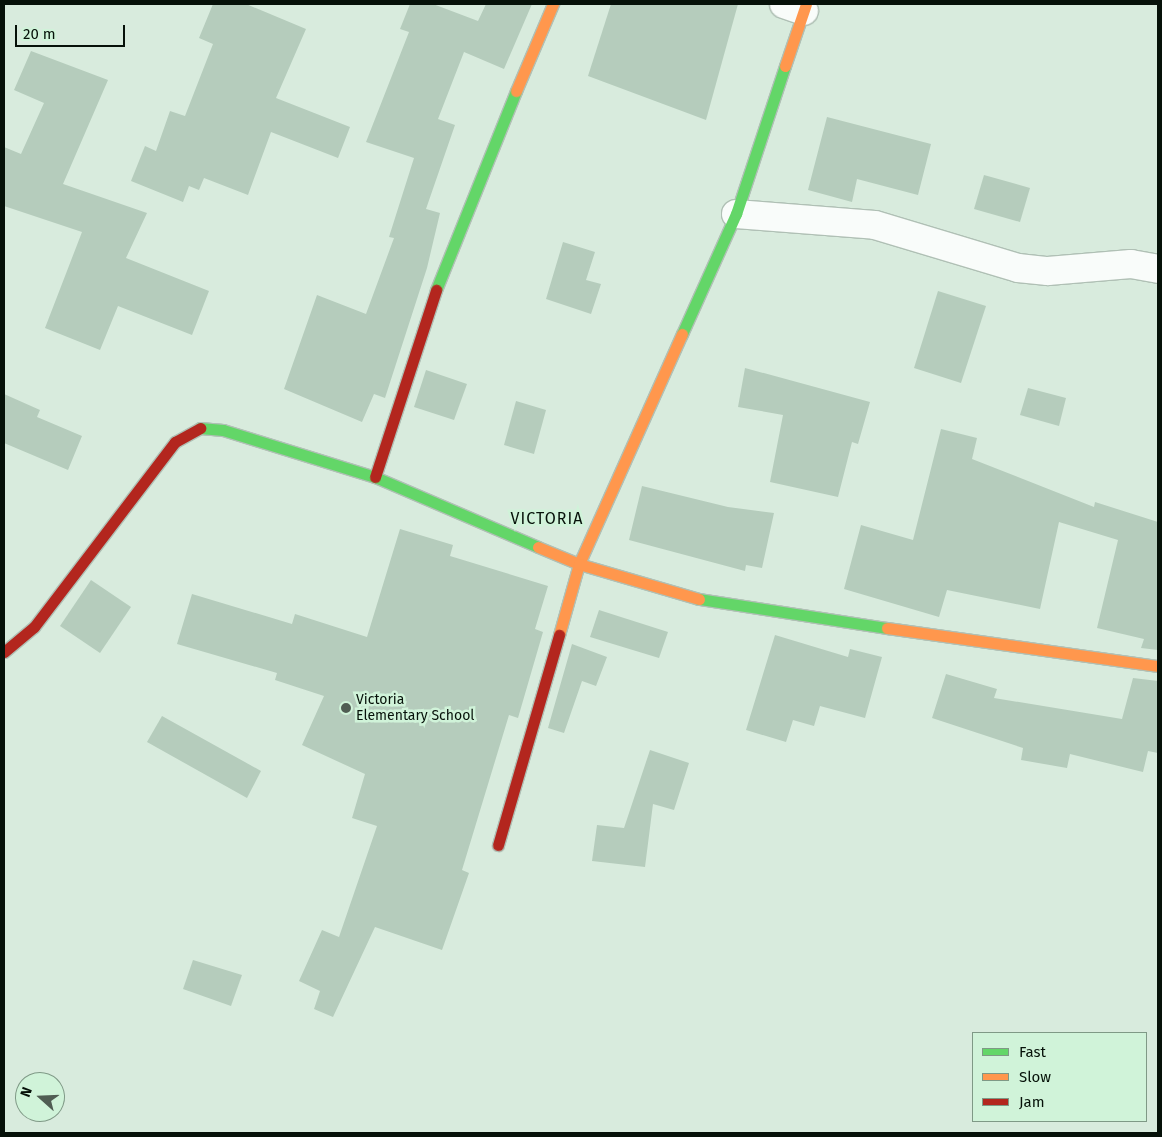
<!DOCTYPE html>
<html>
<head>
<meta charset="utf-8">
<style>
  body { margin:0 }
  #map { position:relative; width:1162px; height:1137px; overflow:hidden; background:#d8ebdd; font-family:"Fira Sans",sans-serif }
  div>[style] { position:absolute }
  .building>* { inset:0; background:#b5ccbc }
  .roads { filter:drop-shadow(1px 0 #b0c0b5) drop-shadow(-1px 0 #b0c0b5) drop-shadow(0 1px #b0c0b5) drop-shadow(0 -1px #b0c0b5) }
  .street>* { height:28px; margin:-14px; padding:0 14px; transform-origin:14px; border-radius:14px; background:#f9fcfa }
  .fast>* { height:11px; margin:-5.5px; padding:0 5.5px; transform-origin:5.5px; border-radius:5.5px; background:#63d668 }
  .slow>* { height:11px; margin:-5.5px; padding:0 5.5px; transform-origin:5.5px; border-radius:5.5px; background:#ff974d }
  .jam>* { height:11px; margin:-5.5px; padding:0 5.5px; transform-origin:5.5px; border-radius:5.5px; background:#b3261e }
  .dots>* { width:14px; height:14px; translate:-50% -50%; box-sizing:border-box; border:2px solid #d0f3d9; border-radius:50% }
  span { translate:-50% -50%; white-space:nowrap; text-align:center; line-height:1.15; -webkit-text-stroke:5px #d0f3d9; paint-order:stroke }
  .poi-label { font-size:14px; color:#061109 }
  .left { translate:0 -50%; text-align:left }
  .quarter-label { font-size:16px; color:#061109; letter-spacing:1px }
  .frame { position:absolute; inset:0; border:5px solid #061109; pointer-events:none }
  .legend { position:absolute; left:972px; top:1032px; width:175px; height:90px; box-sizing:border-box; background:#d0f3d9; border:1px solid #7f9986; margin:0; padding:6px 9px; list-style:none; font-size:15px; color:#061109 }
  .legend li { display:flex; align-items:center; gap:10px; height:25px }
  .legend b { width:25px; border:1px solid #7f9986 }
  .north { position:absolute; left:15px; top:1072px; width:50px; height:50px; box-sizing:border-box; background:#d0f3d9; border:1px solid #7f9986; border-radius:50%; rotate:290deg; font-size:14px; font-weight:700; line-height:20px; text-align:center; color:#061109 }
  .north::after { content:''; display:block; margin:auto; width:18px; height:22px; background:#505d53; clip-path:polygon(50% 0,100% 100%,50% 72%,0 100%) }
  .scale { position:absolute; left:15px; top:25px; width:110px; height:22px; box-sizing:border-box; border:2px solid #061109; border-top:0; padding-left:6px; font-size:15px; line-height:18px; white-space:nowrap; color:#061109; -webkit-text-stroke:4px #d0f3d9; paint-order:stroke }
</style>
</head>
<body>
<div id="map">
  <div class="building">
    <div style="clip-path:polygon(213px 4px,246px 4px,306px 29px,276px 98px,350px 127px,338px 158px,271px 132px,248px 195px,204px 178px,199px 190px,189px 186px,183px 202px,131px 181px,145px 146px,156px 151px,170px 111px,185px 116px,213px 44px,199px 38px)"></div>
    <div style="clip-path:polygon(410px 4px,433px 4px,478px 21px,486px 4px,532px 4px,504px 69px,464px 52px,438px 119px,455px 125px,426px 209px,440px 213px,427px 268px,385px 398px,374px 394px,362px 422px,284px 389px,317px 295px,366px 314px,394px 238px,389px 237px,414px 158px,366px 142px,409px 32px,400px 29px)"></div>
    <div style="clip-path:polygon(611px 4px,738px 4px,706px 120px,588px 76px)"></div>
    <div style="clip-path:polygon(31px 51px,108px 80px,63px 184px,147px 213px,126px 258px,209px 291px,192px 335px,118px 306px,100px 350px,45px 328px,82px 232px,4px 206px,4px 147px,21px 154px,44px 103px,14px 90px)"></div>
    <div style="clip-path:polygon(827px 117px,931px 144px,918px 195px,857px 179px,852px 202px,808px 190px)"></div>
    <div style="clip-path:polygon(984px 175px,1030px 188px,1020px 222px,974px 209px)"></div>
    <div style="clip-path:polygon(563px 242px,595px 252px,586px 280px,601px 284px,591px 314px,546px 299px)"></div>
    <div style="clip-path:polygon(938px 291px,986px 306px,961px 383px,914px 368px)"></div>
    <div style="clip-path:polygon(745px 368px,870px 402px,858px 444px,852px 442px,838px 497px,770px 482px,783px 415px,738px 407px)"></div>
    <div style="clip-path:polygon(426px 370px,467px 384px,454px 420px,414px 407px)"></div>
    <div style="clip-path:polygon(1028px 388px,1066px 398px,1059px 426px,1020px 415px)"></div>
    <div style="clip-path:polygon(4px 394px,40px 410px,37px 417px,82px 436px,68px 470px,4px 443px)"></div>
    <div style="clip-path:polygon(516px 401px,546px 410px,534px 454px,504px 445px)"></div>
    <div style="clip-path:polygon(941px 429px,977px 438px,972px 459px,1094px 507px,1095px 502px,1158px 522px,1158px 650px,1141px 648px,1144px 639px,1097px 628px,1118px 540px,1059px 522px,1040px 609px,947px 590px,939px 617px,844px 589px,861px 525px,913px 540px)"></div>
    <div style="clip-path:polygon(642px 486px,728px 507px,774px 513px,762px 568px,746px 565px,745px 571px,629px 540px)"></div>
    <div style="clip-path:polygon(400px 529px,453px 545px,450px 556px,548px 586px,535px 629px,543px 632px,518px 718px,509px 715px,462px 870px,469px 873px,442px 950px,375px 927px,333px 1017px,314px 1009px,320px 991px,299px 981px,322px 930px,339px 937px,377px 826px,352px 818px,365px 774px,302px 745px,324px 696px,275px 680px,277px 673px,177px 644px,192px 594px,292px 624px,295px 614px,367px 637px)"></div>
    <div style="clip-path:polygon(91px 580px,131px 607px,100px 653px,60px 626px)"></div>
    <div style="clip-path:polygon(599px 610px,668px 632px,659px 658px,590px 637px)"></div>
    <div style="clip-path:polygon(775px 635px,848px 657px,850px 649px,882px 657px,865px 718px,820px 706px,814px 726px,793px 720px,786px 742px,746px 730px)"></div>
    <div style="clip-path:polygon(572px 644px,607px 657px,596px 686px,582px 681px,564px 733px,548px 728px)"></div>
    <div style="clip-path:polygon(946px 674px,997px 689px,994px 698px,1122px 719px,1133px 678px,1158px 681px,1158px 753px,1148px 751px,1143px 772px,1070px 754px,1067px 768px,1021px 760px,1023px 748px,932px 718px)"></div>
    <div style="clip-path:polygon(162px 716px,261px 771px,247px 798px,147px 742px)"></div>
    <div style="clip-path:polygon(650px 750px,689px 763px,674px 810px,653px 804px,645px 867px,592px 861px,597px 825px,624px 828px)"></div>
    <div style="clip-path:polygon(193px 960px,242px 975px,231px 1006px,183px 989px)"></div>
  </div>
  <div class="roads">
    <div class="street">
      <div style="left:784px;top:4px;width:21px;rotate:19deg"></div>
      <div style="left:736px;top:214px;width:139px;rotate:4.5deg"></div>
      <div style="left:875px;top:225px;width:149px;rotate:16.7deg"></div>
      <div style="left:1018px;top:268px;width:30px;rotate:6deg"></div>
      <div style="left:1048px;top:271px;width:83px;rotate:-4.8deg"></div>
      <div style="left:1131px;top:264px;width:27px;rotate:10deg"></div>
    </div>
    <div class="fast">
      <div style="left:436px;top:290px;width:214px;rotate:-68.1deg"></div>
      <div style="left:682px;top:334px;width:132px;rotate:-65.8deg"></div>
      <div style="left:736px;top:214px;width:156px;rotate:-71.7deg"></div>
      <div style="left:200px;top:428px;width:23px;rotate:5deg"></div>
      <div style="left:223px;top:430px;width:159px;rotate:17.2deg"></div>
      <div style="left:375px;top:477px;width:177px;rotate:23.2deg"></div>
      <div style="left:699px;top:599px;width:190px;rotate:8.8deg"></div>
    </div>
    <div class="slow">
      <div style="left:785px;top:66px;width:65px;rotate:-71.3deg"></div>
      <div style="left:516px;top:91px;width:95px;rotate:-67deg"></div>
      <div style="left:538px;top:547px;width:44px;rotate:22.5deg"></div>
      <div style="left:579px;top:564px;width:252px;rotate:-65.9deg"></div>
      <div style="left:887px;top:628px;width:274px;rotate:8deg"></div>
      <div style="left:559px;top:635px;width:74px;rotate:-74.3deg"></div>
      <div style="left:579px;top:564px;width:125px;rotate:16.3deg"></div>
    </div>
    <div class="jam">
      <div style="left:375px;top:477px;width:197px;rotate:-71.9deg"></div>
      <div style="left:4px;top:652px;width:39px;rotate:-40deg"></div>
      <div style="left:34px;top:627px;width:233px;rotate:-52.7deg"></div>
      <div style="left:175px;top:442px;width:29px;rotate:-29deg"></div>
      <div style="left:498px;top:845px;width:219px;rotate:-73.8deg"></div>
    </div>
  </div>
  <div class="dots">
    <div style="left:346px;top:708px;background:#505d53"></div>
  </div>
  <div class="poi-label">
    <span class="left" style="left:356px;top:708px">Victoria<br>Elementary School</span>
  </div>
  <div class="quarter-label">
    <span style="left:547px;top:519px">VICTORIA</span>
  </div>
  <div class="frame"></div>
  <ul class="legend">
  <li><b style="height:6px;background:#63d668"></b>Fast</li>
  <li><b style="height:6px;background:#ff974d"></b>Slow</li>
  <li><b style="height:6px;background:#b3261e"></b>Jam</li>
  </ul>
  <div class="north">N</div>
  <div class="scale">20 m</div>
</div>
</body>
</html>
